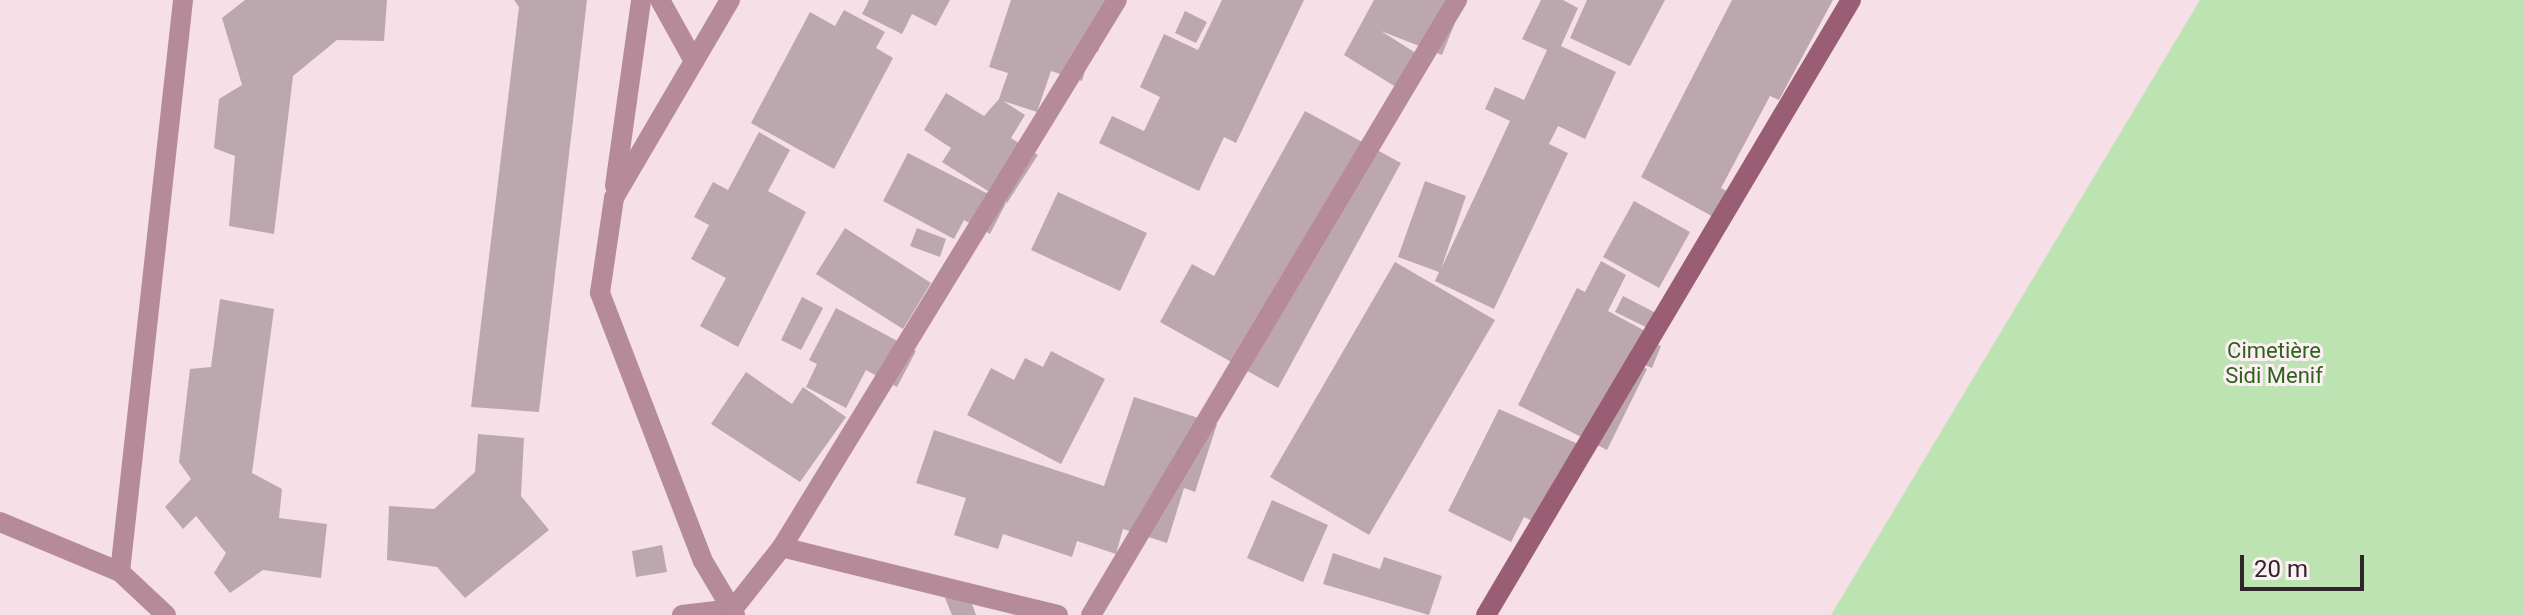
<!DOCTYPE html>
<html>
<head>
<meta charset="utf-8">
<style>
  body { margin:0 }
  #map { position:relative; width:2524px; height:615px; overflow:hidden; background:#f6dfe7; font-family:Roboto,sans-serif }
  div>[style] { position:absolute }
  .green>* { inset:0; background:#bde3b2 }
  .building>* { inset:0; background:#bda7ae }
  .street>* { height:20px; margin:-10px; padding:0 10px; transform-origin:10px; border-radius:10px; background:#b58b99 }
  .secondary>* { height:20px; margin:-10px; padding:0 10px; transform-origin:10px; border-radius:10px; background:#995e74 }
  span { translate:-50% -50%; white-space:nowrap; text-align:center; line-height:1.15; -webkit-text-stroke:6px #fdeff4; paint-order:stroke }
  .park-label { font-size:22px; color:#2d641a }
  .scale { position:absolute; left:2240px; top:555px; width:124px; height:36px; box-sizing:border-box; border:4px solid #2e2628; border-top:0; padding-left:10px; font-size:24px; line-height:28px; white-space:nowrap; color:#2e2628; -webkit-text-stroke:6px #fdeff4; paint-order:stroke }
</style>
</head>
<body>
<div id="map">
  <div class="green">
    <div style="clip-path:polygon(2200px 0,2524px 0,2524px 615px,1831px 615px)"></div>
  </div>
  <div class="building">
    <div style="clip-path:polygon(245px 0,387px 0,384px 41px,337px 40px,293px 76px,274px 234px,229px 226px,235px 156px,214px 148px,219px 99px,242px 85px,222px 18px)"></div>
    <div style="clip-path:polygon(514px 0,587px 0,539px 412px,471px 407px,519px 7px)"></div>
    <div style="clip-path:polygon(869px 0,950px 0,936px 26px,912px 14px,902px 34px,862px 14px)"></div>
    <div style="clip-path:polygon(1011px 0,1114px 0,1098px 52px,1091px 50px,1082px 81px,1051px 71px,1037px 112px,1003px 101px,1025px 115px,1011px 138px,1038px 155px,1007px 203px,942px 162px,951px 148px,924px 130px,946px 93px,984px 116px,999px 99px,1008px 73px,989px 67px)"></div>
    <div style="clip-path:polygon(1222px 0,1304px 0,1236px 143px,1224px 137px,1199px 191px,1099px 143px,1112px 116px,1144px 131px,1160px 97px,1140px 87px,1164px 34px,1198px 50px)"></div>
    <div style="clip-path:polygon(1374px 0,1464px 0,1442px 55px,1381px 31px,1430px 62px,1409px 95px,1344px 55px)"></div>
    <div style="clip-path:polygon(1541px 0,1563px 0,1578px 8px,1561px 46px,1616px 72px,1585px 139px,1558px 126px,1549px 144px,1568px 153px,1494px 309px,1435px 281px,1439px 272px,1398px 257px,1425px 181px,1466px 196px,1441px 269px,1510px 121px,1485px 109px,1495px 87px,1524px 100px,1547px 50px,1522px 39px)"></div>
    <div style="clip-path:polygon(1587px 0,1665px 0,1630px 66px,1570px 38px)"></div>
    <div style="clip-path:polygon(1732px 0,1833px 0,1779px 100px,1770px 96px,1721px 188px,1740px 198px,1726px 224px,1641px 177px)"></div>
    <div style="clip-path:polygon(844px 10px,885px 32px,876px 48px,893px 58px,834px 169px,751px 123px,810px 12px,835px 26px)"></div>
    <div style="clip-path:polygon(1185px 11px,1207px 22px,1196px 43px,1175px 33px)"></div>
    <div style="clip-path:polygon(1305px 111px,1401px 163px,1278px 388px,1160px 322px,1192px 264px,1214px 276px)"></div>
    <div style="clip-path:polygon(759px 132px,790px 150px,768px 191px,806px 212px,738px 347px,700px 326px,726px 278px,691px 259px,709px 225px,694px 217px,713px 182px,728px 190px)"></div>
    <div style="clip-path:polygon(908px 153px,1006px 203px,990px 234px,964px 220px,954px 239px,883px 201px)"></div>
    <div style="clip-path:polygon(1058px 192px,1147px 233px,1120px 291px,1031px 250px)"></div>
    <div style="clip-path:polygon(1634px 201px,1690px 232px,1659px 288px,1603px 257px)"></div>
    <div style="clip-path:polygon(845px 228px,931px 283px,903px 329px,816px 274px)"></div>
    <div style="clip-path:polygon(917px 228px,946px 239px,940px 257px,910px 246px)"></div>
    <div style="clip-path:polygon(1601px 261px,1626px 275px,1608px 311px,1647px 332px,1632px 362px,1647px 369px,1607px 450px,1518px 405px,1577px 288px,1585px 292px)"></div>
    <div style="clip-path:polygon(1395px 262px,1495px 320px,1369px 535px,1270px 477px)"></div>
    <div style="clip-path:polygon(1623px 296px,1656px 313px,1648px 328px,1615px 312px)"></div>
    <div style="clip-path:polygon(802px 297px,823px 308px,801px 350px,781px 340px)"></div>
    <div style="clip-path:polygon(220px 299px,274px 309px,252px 473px,282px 489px,279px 518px,327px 524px,321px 578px,263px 570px,230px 593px,214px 573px,226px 553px,196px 516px,183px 529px,165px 507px,191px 479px,179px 462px,190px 369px,211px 367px)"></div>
    <div style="clip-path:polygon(836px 308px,916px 351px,897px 387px,866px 370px,846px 408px,806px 387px,817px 364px,809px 360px)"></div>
    <div style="clip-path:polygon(1646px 339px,1661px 346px,1652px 368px,1636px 361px)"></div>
    <div style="clip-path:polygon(1051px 351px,1105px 379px,1061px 464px,967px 415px,991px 368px,1014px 380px,1025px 358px,1043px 367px)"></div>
    <div style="clip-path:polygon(746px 372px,792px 404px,803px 387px,846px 417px,800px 482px,711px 424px)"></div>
    <div style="clip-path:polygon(1134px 397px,1217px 424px,1195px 492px,1184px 488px,1167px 543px,1123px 529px,1116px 554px,1077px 541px,1072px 557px,1003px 534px,998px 549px,954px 535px,966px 498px,916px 483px,934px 430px,1104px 486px)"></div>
    <div style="clip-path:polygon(1499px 409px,1585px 447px,1545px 527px,1524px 517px,1511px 542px,1448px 511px)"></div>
    <div style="clip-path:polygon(478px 434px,524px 438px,521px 496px,549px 530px,465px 598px,437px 567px,387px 560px,389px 506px,434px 509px,475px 472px)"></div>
    <div style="clip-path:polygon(1272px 500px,1328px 525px,1303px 582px,1247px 558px)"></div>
    <div style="clip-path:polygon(662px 545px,667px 572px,636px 577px,632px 551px)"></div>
    <div style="clip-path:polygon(1333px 553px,1380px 569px,1384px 557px,1442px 576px,1429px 615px,1323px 584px)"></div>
    <div style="clip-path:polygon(967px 590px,976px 615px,952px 615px,945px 598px)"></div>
  </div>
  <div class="street">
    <div style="left:660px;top:0;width:70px;rotate:60.9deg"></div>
    <div style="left:730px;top:0;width:229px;rotate:120.4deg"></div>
    <div style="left:614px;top:198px;width:96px;rotate:98.4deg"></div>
    <div style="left:600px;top:293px;width:287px;rotate:69deg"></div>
    <div style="left:703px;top:561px;width:63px;rotate:59.3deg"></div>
    <div style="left:615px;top:186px;width:188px;rotate:-82deg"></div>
    <div style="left:0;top:522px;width:130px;rotate:22.6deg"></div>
    <div style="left:166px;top:615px;width:63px;rotate:-136.9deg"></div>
    <div style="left:120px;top:572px;width:575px;rotate:-83.71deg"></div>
    <div style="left:682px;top:615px;width:51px;rotate:-6.7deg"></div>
    <div style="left:733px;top:609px;width:79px;rotate:-51.7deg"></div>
    <div style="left:1058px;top:615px;width:284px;rotate:-166.2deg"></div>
    <div style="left:782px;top:547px;width:641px;rotate:-58.52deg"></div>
    <div style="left:1091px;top:615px;width:716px;rotate:-59.24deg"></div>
  </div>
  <div class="secondary">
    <div style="left:1486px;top:615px;width:715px;rotate:-59.31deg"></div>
  </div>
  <div class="park-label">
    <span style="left:2274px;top:363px">Cimetière<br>Sidi Menif</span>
  </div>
  <div class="scale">20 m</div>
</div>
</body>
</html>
